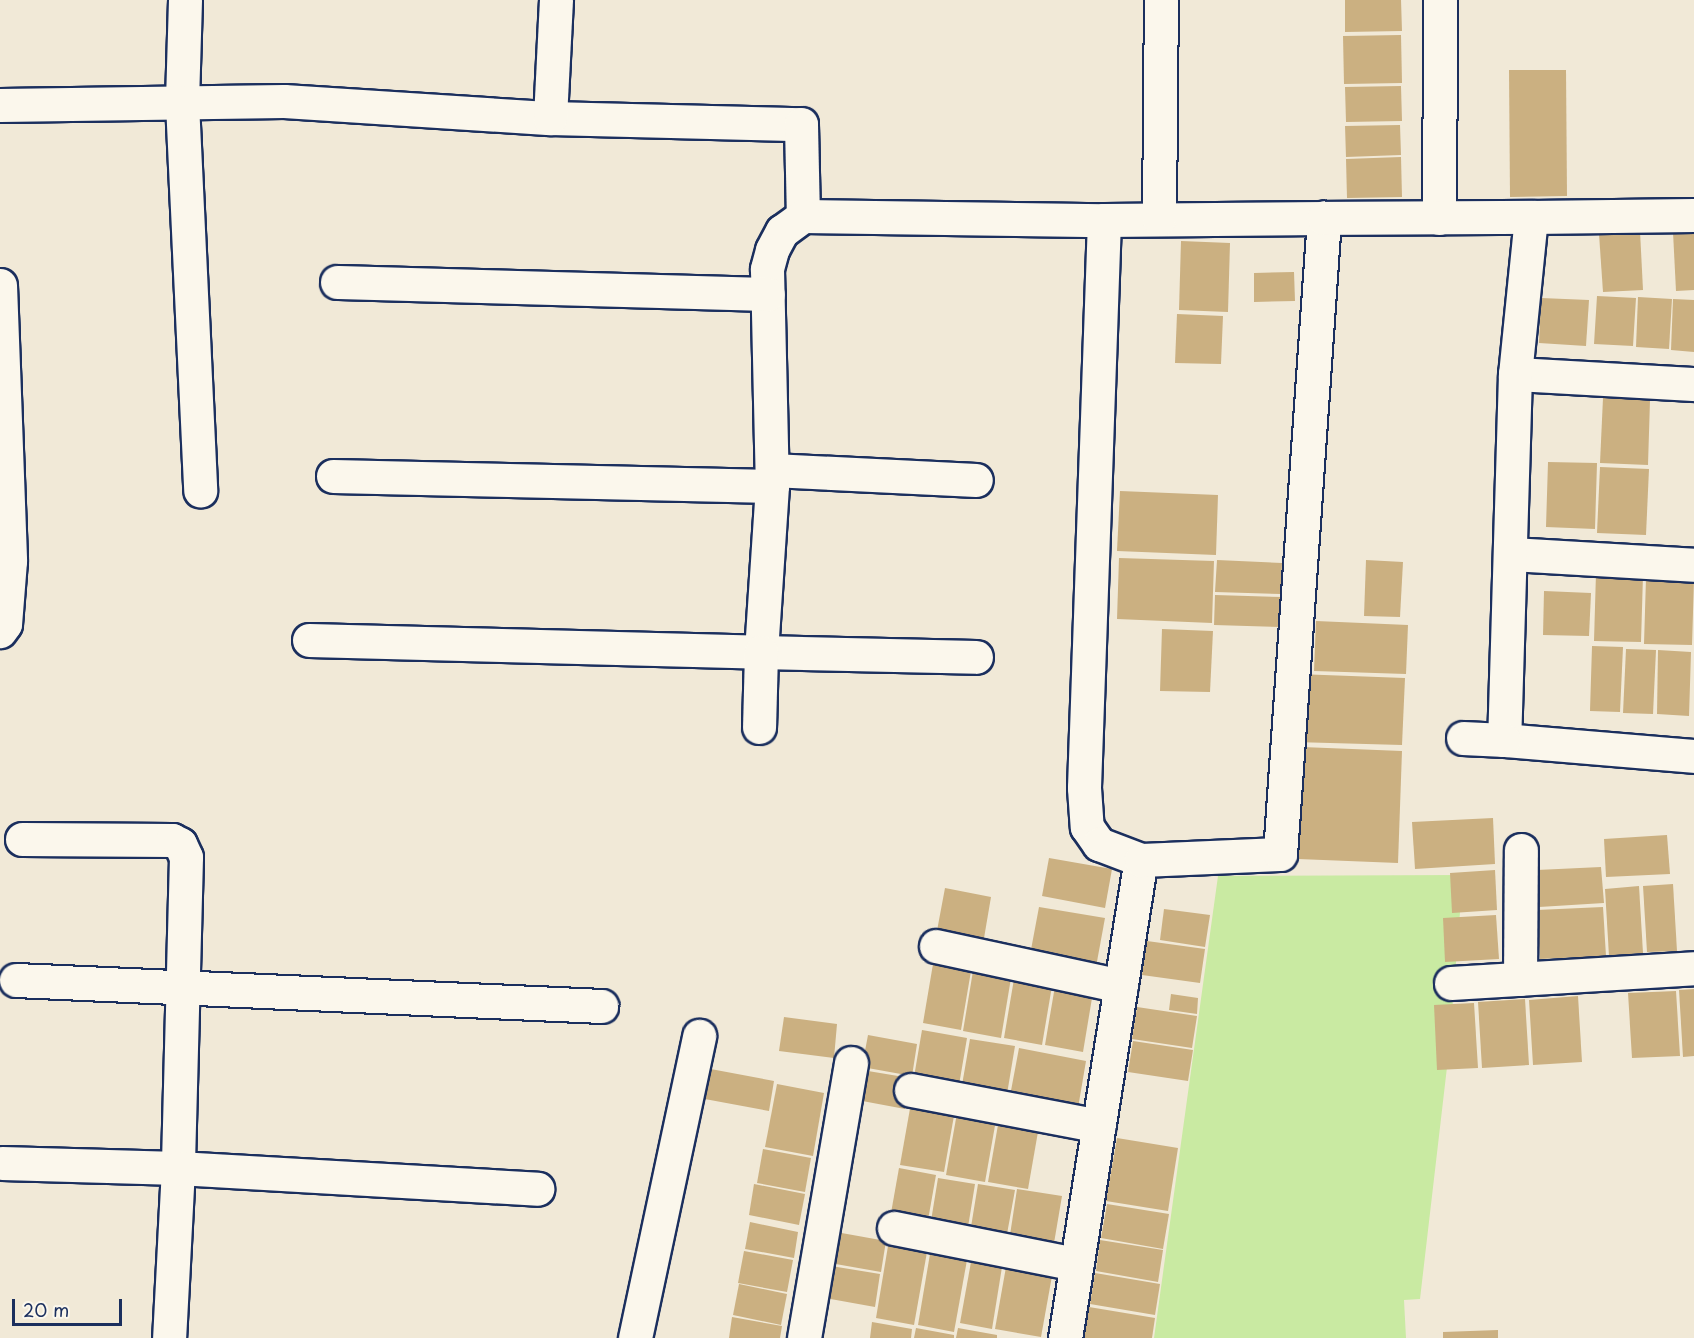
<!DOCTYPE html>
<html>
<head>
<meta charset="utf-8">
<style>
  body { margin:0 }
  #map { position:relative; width:1694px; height:1338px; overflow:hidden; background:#f1e9d7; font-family:"Playpen Sans",sans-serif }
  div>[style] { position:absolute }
  .green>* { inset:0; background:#c9eaa2 }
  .building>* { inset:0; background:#cbb081 }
  .roads { filter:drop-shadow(2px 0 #1b2f5e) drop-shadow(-2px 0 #1b2f5e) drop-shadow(0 2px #1b2f5e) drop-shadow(0 -2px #1b2f5e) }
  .street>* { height:33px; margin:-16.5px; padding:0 16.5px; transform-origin:16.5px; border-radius:16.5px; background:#fbf7ec }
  span { translate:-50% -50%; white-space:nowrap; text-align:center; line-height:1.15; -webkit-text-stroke:4.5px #fbf7ec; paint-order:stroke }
  .scale { position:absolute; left:12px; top:1299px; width:110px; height:27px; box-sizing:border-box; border:3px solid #1b2f5e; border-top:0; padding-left:8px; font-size:18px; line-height:21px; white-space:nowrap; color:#1b2f5e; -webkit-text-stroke:4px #fbf7ec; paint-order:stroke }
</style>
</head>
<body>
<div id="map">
  <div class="green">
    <div style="clip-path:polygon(1463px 875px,1449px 1050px,1420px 1299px,1404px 1300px,1406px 1338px,1154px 1338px,1218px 876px)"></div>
  </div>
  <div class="building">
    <div style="clip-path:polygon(1345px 0,1401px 0,1402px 31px,1345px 32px)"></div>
    <div style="clip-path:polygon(1401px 35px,1402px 83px,1344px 84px,1343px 36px)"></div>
    <div style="clip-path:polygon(1509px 70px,1566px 70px,1567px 196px,1510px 197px)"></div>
    <div style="clip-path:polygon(1401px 86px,1402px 121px,1346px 122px,1345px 87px)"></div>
    <div style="clip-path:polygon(1400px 125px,1401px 155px,1346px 157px,1345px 126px)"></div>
    <div style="clip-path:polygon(1401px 157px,1402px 197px,1347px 198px,1346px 159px)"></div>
    <div style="clip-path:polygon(1694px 230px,1694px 290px,1676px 291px,1673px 232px)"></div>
    <div style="clip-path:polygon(1640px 231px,1643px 290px,1603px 292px,1599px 234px)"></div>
    <div style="clip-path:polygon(1181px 241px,1230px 243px,1228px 312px,1179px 310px)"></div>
    <div style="clip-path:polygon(1294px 272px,1295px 301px,1254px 302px,1254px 273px)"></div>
    <div style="clip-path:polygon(1597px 296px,1636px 298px,1633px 346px,1594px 344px)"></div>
    <div style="clip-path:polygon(1638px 297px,1672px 299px,1669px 349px,1636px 347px)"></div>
    <div style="clip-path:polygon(1541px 298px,1589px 300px,1586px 346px,1539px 343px)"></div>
    <div style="clip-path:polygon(1673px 299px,1694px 300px,1694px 352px,1671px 350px)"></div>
    <div style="clip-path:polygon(1177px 314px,1223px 316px,1221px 364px,1175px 363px)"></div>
    <div style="clip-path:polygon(1603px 398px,1650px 400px,1648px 465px,1600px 463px)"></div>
    <div style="clip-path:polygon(1548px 462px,1597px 463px,1595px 529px,1546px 527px)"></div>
    <div style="clip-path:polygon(1600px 467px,1649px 469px,1646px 535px,1597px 533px)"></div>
    <div style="clip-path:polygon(1120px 491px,1218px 495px,1216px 555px,1117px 551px)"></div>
    <div style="clip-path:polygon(1119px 558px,1214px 561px,1212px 623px,1117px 619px)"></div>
    <div style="clip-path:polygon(1217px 560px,1282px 563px,1281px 594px,1215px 592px)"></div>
    <div style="clip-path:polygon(1366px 560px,1403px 562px,1400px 617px,1364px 616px)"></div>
    <div style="clip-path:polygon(1596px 573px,1643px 575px,1641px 642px,1594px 641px)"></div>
    <div style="clip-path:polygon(1646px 578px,1694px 579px,1692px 645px,1644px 644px)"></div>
    <div style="clip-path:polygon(1544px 591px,1591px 593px,1589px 636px,1543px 635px)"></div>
    <div style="clip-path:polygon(1215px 595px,1282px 597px,1281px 627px,1214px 625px)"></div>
    <div style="clip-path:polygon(1316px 621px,1408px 625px,1406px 674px,1314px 671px)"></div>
    <div style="clip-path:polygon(1162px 629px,1213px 631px,1210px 692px,1160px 691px)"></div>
    <div style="clip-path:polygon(1592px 646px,1623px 647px,1620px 712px,1590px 711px)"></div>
    <div style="clip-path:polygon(1626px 649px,1656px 650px,1653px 714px,1623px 713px)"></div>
    <div style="clip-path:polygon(1658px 650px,1691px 652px,1689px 716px,1657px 714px)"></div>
    <div style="clip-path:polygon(1297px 674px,1405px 678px,1402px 745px,1294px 742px)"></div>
    <div style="clip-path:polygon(1302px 747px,1402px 751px,1398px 863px,1298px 859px)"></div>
    <div style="clip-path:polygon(1493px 818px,1495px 864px,1415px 869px,1412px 822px)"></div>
    <div style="clip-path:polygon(1667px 835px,1670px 874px,1606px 877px,1604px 839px)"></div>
    <div style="clip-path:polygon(1049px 858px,1112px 869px,1105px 908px,1042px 896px)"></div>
    <div style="clip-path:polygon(1601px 867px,1604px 903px,1539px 907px,1537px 870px)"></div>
    <div style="clip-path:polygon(1495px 870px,1497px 910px,1452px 913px,1450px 873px)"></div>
    <div style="clip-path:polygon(1673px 884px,1677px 951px,1647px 952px,1643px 886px)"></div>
    <div style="clip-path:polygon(1639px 886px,1643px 953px,1609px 956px,1605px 889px)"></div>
    <div style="clip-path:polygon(945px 888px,991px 897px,983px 944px,936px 936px)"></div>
    <div style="clip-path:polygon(1039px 907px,1105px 918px,1096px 967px,1030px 955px)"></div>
    <div style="clip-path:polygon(1603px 907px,1606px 956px,1540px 959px,1537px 910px)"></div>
    <div style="clip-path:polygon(1164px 909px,1210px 915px,1205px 947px,1160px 940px)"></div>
    <div style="clip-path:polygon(1496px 915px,1499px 959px,1445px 962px,1443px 918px)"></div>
    <div style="clip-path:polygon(1147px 941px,1205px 949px,1200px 983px,1142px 975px)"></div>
    <div style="clip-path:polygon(933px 964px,971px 971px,961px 1030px,923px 1023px)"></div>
    <div style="clip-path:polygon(973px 971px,1011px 978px,1001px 1038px,963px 1031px)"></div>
    <div style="clip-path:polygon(1014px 979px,1052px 986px,1042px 1045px,1004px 1038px)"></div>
    <div style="clip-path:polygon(1055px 986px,1093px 992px,1083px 1052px,1045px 1045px)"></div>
    <div style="clip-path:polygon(1694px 989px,1694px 1056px,1683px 1057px,1679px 990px)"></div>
    <div style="clip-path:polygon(1676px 991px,1680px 1056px,1632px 1058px,1628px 993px)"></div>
    <div style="clip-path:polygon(1171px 994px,1198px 998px,1197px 1014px,1169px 1010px)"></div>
    <div style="clip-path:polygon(1578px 996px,1582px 1062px,1533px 1065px,1529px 1000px)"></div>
    <div style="clip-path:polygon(1525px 999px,1529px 1065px,1482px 1068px,1478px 1002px)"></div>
    <div style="clip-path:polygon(1474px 1003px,1478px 1068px,1437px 1070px,1434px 1005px)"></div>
    <div style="clip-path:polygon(1137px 1007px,1197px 1016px,1192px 1048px,1132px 1039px)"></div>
    <div style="clip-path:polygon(784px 1017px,837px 1024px,834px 1058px,779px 1051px)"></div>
    <div style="clip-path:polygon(922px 1030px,967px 1038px,959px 1085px,914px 1077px)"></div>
    <div style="clip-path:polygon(868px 1035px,917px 1044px,912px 1076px,862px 1067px)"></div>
    <div style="clip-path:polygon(970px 1039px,1015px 1046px,1007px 1094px,962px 1085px)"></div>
    <div style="clip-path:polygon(1133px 1041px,1193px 1050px,1188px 1081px,1128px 1072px)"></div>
    <div style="clip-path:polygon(1019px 1048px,1086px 1061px,1078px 1108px,1010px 1096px)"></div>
    <div style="clip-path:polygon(700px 1067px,774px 1081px,769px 1111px,694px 1097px)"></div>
    <div style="clip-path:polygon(862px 1070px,910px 1078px,905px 1109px,857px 1100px)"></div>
    <div style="clip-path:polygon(777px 1084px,824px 1093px,813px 1156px,765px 1147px)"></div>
    <div style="clip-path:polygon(911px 1103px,955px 1110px,944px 1172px,900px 1165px)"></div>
    <div style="clip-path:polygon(957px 1113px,996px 1120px,985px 1182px,946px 1175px)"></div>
    <div style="clip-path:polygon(999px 1119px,1039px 1126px,1028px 1189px,988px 1182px)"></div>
    <div style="clip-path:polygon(1117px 1138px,1178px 1148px,1168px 1211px,1106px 1201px)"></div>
    <div style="clip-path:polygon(763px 1149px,811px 1158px,805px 1192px,757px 1183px)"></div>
    <div style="clip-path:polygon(899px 1168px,936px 1175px,928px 1220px,891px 1213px)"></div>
    <div style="clip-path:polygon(938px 1178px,975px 1184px,968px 1227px,931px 1221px)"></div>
    <div style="clip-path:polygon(754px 1184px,805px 1194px,799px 1225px,749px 1215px)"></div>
    <div style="clip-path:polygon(978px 1184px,1015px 1190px,1007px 1234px,971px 1227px)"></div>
    <div style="clip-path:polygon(1017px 1189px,1062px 1196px,1054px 1243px,1010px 1235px)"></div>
    <div style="clip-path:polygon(1107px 1204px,1169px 1214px,1163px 1249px,1101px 1238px)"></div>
    <div style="clip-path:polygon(750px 1222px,798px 1232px,794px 1258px,745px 1249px)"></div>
    <div style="clip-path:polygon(836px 1232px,886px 1241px,881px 1272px,830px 1263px)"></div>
    <div style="clip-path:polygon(1100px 1240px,1163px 1250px,1158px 1282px,1096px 1271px)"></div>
    <div style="clip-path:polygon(888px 1246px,927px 1252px,914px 1325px,876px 1318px)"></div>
    <div style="clip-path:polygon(744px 1251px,793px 1260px,787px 1292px,738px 1283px)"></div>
    <div style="clip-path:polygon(930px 1254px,967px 1260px,954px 1332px,918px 1325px)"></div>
    <div style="clip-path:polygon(971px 1262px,1002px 1267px,992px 1329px,960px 1323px)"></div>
    <div style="clip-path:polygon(831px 1266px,880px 1274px,875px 1307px,825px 1298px)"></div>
    <div style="clip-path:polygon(1006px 1267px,1052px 1276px,1041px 1337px,995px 1329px)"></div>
    <div style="clip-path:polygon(1095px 1273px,1160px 1284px,1155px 1315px,1090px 1304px)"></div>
    <div style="clip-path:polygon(739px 1284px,787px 1294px,781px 1325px,733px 1315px)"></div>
    <div style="clip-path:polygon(1089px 1307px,1155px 1318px,1152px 1338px,1084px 1338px)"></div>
    <div style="clip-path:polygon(732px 1317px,782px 1326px,780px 1338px,729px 1338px)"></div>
    <div style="clip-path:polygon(872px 1322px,912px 1329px,911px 1338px,870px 1338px)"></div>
    <div style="clip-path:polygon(916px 1328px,954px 1335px,954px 1338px,914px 1338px)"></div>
    <div style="clip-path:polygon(958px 1328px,997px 1335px,997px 1338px,956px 1338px)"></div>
    <div style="clip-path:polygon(1498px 1330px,1498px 1338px,1443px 1338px,1443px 1332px)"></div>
  </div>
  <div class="roads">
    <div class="street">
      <div style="left:185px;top:0;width:103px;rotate:91.7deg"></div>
      <div style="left:182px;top:103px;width:388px;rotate:87.3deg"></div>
      <div style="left:0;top:105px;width:284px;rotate:-0.8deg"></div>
      <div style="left:284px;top:101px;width:267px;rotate:3.7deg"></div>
      <div style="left:550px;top:118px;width:251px;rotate:1.4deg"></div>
      <div style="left:801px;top:124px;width:92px;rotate:88.8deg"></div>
      <div style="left:803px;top:216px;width:301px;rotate:0.8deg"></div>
      <div style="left:1104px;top:220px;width:220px;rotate:-0.5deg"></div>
      <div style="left:550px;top:118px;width:118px;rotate:-87.1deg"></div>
      <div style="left:803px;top:216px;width:26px;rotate:144deg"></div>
      <div style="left:782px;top:231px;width:21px;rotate:118deg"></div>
      <div style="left:772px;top:250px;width:20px;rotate:105deg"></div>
      <div style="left:767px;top:269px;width:217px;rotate:88.7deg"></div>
      <div style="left:772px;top:486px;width:166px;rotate:93.8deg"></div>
      <div style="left:761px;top:652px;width:215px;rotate:1.3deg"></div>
      <div style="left:1531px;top:217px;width:163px;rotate:-0.7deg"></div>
      <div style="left:1439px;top:218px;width:218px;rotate:-89.7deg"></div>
      <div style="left:1159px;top:219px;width:219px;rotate:-89.5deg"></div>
      <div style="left:1104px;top:220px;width:568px;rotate:92.02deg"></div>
      <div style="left:1084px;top:788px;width:39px;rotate:86deg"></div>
      <div style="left:1087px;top:827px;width:21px;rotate:55deg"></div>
      <div style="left:1099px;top:844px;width:45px;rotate:20.9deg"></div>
      <div style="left:337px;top:282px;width:431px;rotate:1.6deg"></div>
      <div style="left:0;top:285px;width:276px;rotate:87.9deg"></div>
      <div style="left:10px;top:561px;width:63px;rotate:94.5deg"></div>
      <div style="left:5px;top:624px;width:9px;rotate:126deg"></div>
      <div style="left:1515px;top:374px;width:179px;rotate:3.2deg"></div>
      <div style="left:772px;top:470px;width:204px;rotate:2.8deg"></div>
      <div style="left:333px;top:476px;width:439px;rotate:1.3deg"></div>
      <div style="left:1511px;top:554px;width:183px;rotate:3.4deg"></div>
      <div style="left:309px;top:640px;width:452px;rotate:1.5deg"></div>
      <div style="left:761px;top:652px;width:75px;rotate:91.5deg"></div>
      <div style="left:1504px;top:740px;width:191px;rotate:4.8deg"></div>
      <div style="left:22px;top:839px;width:150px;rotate:0.4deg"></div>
      <div style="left:172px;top:840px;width:9px;rotate:27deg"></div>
      <div style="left:180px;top:844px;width:14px;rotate:65deg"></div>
      <div style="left:186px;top:857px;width:311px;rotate:91.5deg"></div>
      <div style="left:178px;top:1168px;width:170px;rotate:93deg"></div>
      <div style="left:936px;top:946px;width:189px;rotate:12.2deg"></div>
      <div style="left:1520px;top:979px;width:129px;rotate:-89.6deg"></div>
      <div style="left:16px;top:980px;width:586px;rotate:2.54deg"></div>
      <div style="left:1451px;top:983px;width:243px;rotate:-3.5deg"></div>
      <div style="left:911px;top:1090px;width:191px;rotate:10.8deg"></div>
      <div style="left:2px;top:1163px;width:176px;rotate:1.6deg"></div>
      <div style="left:178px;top:1168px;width:360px;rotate:3.3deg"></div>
      <div style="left:894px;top:1228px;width:186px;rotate:11.2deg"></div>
      <div style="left:635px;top:1338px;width:309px;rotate:-78deg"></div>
      <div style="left:804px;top:1338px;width:279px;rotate:-80.3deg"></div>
      <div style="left:1065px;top:1338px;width:484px;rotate:-81deg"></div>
      <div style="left:1141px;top:860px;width:139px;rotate:-2.5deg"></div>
      <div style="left:1280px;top:854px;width:638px;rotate:-86.04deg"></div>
      <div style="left:1324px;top:218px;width:207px;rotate:-0.3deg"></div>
      <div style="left:1531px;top:217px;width:158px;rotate:95.8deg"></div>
      <div style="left:1515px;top:374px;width:366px;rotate:91.7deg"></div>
      <div style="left:1504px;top:740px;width:41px;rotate:-177.2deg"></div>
    </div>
  </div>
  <div class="scale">20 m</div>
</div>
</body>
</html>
